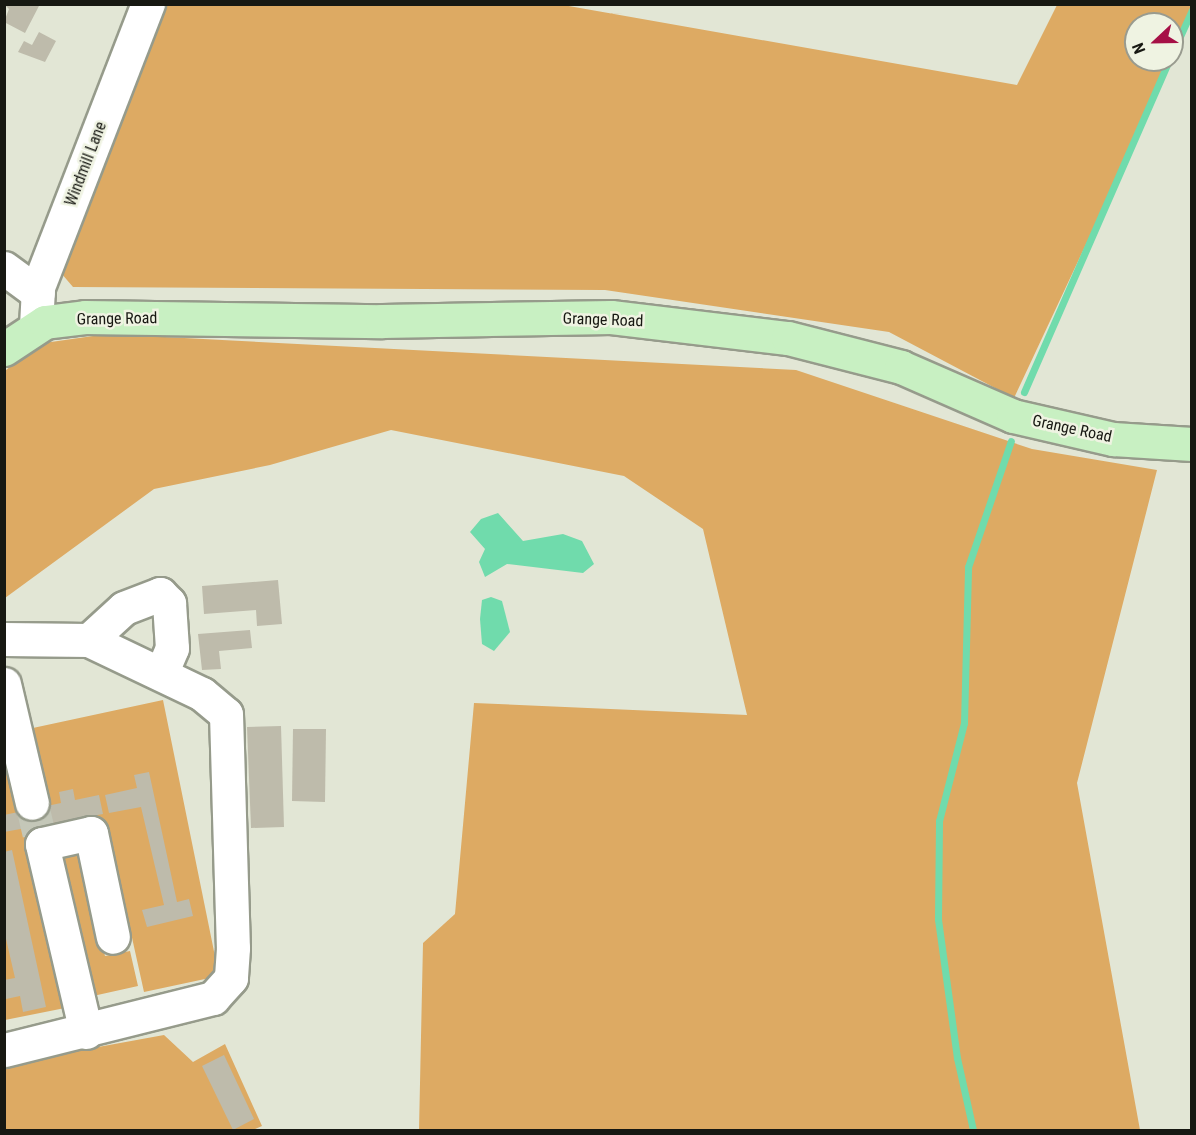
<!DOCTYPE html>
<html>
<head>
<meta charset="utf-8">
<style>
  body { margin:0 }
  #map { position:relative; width:1196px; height:1135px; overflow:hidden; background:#e2e6d5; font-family:"Roboto Condensed",sans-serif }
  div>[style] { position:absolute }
  .green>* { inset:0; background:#ddaa63 }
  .water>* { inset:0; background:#70dbac }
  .stream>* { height:7px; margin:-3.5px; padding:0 3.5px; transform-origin:3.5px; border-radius:3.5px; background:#70dbac }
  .building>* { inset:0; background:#bebbab }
  .minor-tunnel>* { height:33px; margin-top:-16.5px; transform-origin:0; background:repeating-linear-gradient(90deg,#c4c7b8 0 33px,transparent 0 49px) }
  .roads { filter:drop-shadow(2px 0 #969b8b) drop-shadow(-2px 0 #969b8b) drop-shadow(0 2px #969b8b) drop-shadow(0 -2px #969b8b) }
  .minor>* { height:33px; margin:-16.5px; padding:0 16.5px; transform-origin:16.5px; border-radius:16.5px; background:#fff }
  .major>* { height:33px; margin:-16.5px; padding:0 16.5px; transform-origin:16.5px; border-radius:16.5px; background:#c8f0c2 }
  span { translate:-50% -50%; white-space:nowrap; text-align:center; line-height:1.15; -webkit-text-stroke:5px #eff3e2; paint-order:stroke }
  .street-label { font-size:16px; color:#171812 }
  .frame { position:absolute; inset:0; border:6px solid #171812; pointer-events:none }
  .north { position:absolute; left:1124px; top:12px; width:60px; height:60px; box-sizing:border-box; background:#eff3e2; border:2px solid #999b8f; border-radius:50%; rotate:248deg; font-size:16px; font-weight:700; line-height:24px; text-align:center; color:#171812 }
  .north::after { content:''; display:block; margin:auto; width:21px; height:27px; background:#a61046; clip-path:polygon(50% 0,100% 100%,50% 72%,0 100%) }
</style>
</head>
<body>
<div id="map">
  <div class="green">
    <div style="clip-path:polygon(evenodd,159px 5px,563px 5px,1017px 85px,1057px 5px,1191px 5px,1191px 20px,1014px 398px,889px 332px,605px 290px,73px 287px,61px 273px,159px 5px,1136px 24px,1172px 24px,1172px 60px,1136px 60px,1136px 24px)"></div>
    <div style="clip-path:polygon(107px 334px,796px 370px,1032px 449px,1157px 470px,1077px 783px,1140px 1130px,419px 1130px,423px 943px,455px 914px,474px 703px,747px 715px,703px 529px,624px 476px,391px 430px,270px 465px,154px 489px,5px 598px,5px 371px,37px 344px)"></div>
    <div style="clip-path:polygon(163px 700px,219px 976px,144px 992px,108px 829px,42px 844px,65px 1008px,5px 1020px,5px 734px)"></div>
    <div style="clip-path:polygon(81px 851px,105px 956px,130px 951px,138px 986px,84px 998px,53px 857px)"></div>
    <div style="clip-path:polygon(164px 1035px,193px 1062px,225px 1044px,262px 1126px,253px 1130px,5px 1130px,5px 1064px)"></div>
  </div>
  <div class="water">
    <div style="clip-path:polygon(498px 513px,523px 541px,563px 534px,582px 541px,594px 564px,583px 573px,507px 564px,485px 577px,479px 562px,485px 549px,470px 532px,481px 519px)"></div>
    <div style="clip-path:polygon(491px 597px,502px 601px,510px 632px,494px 651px,482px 644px,480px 619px,482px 600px)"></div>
  </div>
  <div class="stream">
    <div style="left:1172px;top:54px;width:48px;rotate:-65.6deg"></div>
    <div style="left:1024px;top:392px;width:362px;rotate:-66.4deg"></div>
    <div style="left:973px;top:1130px;width:74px;rotate:-102.5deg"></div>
    <div style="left:957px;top:1058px;width:140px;rotate:-97.8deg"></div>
    <div style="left:938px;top:919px;width:98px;rotate:-89.4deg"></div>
    <div style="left:939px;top:821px;width:101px;rotate:-75.7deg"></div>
    <div style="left:964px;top:723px;width:156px;rotate:-88.5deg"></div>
    <div style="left:968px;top:567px;width:133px;rotate:-71.2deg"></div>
  </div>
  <div class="building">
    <div style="clip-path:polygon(4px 4px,40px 4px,25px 33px,4px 22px,9px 9px)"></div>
    <div style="clip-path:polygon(39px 32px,56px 41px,45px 62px,18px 52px,24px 41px,32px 45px)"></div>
    <div style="clip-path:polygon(278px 580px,282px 624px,257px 626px,256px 610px,204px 614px,202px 586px)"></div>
    <div style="clip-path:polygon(250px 630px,252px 648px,219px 651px,221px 669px,202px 670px,198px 634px)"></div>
    <div style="clip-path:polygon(281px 726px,284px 827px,251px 828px,247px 727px)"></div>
    <div style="clip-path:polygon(293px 729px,326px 729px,325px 802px,292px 801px)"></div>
    <div style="clip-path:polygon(149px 772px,177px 902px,189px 899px,193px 916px,147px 927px,142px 910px,164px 905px,141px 807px,109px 813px,105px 795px,137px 788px,134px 775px)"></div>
    <div style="clip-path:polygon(73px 789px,75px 800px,99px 795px,103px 814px,4px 832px,4px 815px,61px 803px,59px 792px)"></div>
    <div style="clip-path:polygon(12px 850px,46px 1007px,23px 1012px,20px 996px,6px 999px,4px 993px,4px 980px,15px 978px,4px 930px,4px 852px)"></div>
    <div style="clip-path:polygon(224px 1055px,254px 1119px,233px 1130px,202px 1066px)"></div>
  </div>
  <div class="minor-tunnel">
    <div style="left:32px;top:803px;width:31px;rotate:77deg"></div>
  </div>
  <div class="roads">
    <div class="minor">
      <div style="left:4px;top:268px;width:42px;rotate:36.3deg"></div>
      <div style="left:36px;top:326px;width:39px;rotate:-87deg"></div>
      <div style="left:38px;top:287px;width:304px;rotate:-68.8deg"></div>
      <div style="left:4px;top:639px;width:85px;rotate:0.7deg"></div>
      <div style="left:89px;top:640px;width:125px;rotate:25.5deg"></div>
      <div style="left:202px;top:694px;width:31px;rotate:40deg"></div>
      <div style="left:226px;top:714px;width:234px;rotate:88.3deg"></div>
      <div style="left:233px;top:948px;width:30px;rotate:94deg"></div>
      <div style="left:231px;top:978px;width:27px;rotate:132deg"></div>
      <div style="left:213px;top:998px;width:215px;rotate:166deg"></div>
      <div style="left:89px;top:640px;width:47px;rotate:-42.4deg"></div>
      <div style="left:124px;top:608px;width:39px;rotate:-21deg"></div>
      <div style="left:160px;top:594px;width:13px;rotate:45deg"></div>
      <div style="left:169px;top:603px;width:45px;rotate:86.2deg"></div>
      <div style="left:172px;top:648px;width:28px;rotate:113deg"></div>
      <div style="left:4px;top:684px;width:122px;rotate:76.8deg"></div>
      <div style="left:86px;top:1032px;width:193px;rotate:-103.2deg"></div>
      <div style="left:42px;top:844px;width:50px;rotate:-12.7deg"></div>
      <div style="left:91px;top:833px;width:106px;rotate:78.1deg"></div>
    </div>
    <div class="major">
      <div style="left:4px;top:349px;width:49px;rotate:-33.4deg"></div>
      <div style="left:45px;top:322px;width:40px;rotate:-7.1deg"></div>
      <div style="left:85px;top:317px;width:297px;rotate:0.8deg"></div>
      <div style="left:382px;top:321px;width:229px;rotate:-1deg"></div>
      <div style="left:611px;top:317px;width:178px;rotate:6.8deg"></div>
      <div style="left:788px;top:338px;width:117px;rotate:14.4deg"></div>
      <div style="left:901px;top:367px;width:122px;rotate:23.6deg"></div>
      <div style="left:1013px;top:416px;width:103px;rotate:13deg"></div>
      <div style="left:1113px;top:439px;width:79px;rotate:3.6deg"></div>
    </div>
  </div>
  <div class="street-label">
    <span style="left:86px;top:164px;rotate:-69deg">Windmill Lane</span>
    <span style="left:117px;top:319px;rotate:-1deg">Grange Road</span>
    <span style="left:603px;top:320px;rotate:2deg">Grange Road</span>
    <span style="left:1072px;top:429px;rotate:12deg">Grange Road</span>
  </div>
  <div class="frame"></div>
  <div class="north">N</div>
</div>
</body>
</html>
